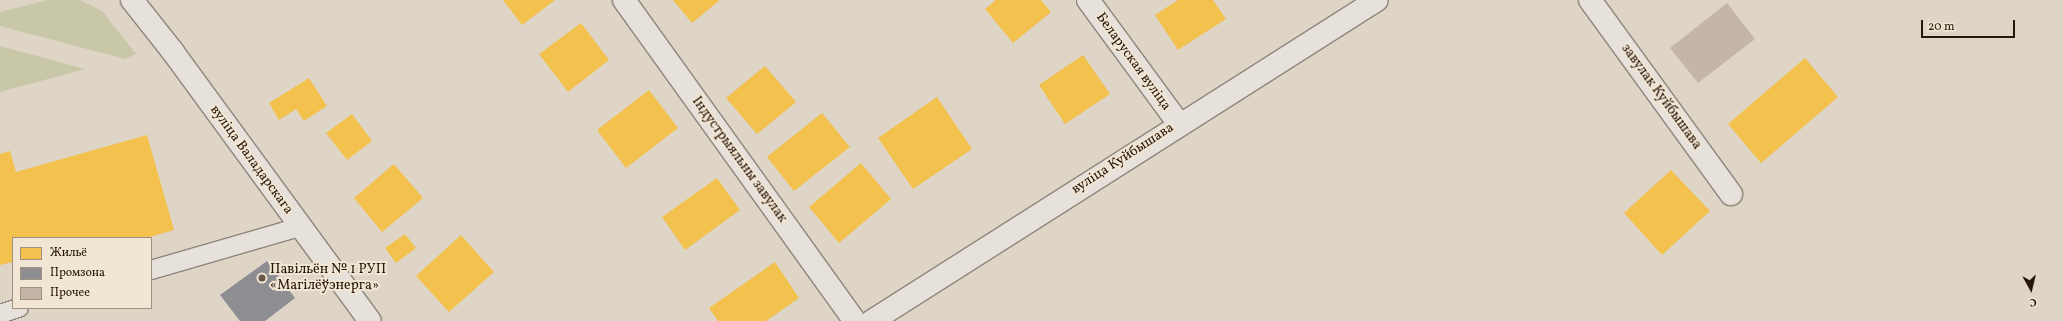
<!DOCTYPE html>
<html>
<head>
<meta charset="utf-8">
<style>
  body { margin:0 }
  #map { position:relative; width:2063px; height:321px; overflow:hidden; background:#ded5c6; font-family:Vollkorn,serif }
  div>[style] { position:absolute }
  .green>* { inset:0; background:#c8c8a8 }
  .homes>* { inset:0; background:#f2c14e }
  .industry>* { inset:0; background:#8d8d92 }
  .building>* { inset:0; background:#c5b4a8 }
  .roads { filter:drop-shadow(1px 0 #8e867d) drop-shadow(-1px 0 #8e867d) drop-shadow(0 1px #8e867d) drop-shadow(0 -1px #8e867d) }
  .service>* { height:18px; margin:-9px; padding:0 9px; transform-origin:9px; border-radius:9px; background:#e6e1da }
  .minor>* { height:22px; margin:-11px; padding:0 11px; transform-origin:11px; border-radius:11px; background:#e6e1da }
  .tertiary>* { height:22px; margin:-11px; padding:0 11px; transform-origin:11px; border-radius:11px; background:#e6e1da }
  .dots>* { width:11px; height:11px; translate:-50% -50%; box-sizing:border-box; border:2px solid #f1e5d3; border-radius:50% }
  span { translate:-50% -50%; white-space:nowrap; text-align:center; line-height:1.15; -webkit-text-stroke:4px #f1e5d3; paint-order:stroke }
  .street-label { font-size:14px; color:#26150a }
  .poi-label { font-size:14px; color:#26150a }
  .left { translate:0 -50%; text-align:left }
  .legend { position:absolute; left:12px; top:237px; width:140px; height:72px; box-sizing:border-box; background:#f1e5d3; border:1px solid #a09283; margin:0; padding:5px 7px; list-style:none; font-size:12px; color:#26150a }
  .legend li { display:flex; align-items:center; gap:8px; height:20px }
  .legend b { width:20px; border:1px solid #a09283 }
  .north { position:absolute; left:2011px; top:269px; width:40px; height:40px; -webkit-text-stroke:3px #f1e5d3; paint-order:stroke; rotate:172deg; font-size:11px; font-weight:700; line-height:16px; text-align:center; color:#26150a }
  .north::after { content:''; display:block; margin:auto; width:14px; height:18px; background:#26150a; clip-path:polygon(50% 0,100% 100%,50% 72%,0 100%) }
  .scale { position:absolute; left:1921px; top:20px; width:94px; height:18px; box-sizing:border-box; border:2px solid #26150a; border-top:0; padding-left:5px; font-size:12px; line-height:14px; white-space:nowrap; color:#26150a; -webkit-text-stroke:3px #f1e5d3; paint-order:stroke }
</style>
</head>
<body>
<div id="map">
  <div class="green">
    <div style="clip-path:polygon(48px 0,80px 0,102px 11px,136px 54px,125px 59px,0 26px,0 12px)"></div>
    <div style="clip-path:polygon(0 46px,85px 69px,0 92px)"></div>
  </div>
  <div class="homes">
    <div style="clip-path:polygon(503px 0,555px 0,522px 25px)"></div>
    <div style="clip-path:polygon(673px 0,720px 0,692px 23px)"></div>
    <div style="clip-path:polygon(996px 0,1041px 0,1051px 12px,1013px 43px,985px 9px)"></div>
    <div style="clip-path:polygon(1178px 0,1213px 0,1226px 19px,1178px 50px,1155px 15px)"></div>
    <div style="clip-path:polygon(581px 23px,609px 60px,568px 92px,539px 54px)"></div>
    <div style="clip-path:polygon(1083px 55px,1110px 94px,1065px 124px,1039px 85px)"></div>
    <div style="clip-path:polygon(1805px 58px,1838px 97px,1761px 163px,1728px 124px)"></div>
    <div style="clip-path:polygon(765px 66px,796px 102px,757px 134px,726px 98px)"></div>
    <div style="clip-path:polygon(309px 78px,327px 106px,304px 121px,296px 109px,279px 120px,269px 103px)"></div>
    <div style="clip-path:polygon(649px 90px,678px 128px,626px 168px,597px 130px)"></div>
    <div style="clip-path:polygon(937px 97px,972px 149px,913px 189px,878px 138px)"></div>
    <div style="clip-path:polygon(822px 113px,850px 147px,794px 191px,767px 157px)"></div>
    <div style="clip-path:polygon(352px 114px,372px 141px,347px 160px,326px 133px)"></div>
    <div style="clip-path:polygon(147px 135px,174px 230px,146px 238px,13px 238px,13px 262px,0 265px,0 154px,10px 151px,16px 172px)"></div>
    <div style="clip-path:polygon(861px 163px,891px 199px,839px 243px,809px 207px)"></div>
    <div style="clip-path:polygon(394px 164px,423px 198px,382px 232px,354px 198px)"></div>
    <div style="clip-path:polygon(1671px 170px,1710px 211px,1662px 255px,1624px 213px)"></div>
    <div style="clip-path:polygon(717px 178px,740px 210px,685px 250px,662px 217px)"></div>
    <div style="clip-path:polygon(405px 234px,416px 248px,396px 263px,385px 248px)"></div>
    <div style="clip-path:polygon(461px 235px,494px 272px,449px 312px,416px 276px)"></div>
    <div style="clip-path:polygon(775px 262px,799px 298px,766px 321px,718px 321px,709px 308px)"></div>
  </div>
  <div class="industry">
    <div style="clip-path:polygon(267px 261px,295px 298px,265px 321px,240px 321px,220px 295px)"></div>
  </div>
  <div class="building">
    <div style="clip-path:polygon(1727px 3px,1755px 39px,1698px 83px,1670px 48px)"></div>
  </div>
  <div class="roads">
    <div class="service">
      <div style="left:151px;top:270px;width:154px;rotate:-16.2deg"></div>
      <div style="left:0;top:314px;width:20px;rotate:-18deg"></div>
    </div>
    <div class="minor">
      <div style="left:624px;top:0;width:395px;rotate:54.3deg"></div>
      <div style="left:1088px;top:0;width:154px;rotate:53.7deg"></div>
      <div style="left:1590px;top:0;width:240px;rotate:54deg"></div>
      <div style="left:872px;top:321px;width:598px;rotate:-32.44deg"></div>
    </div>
    <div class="tertiary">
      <div style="left:132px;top:0;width:66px;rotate:51.7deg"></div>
      <div style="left:173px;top:52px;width:333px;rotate:53.8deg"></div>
    </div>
  </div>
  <div class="dots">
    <div style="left:262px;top:278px;background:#66584c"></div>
  </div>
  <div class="street-label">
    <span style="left:1133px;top:62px;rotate:54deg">Беларуская вуліца</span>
    <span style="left:1661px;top:97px;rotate:54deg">завулак Куйбышава</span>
    <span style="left:1123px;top:159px;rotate:-33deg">вуліца Куйбышава</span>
    <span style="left:251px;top:160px;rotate:54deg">вуліца Валадарскага</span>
    <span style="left:739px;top:160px;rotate:54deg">Індустрыяльны завулак</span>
  </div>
  <div class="poi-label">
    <span class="left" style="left:270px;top:278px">Павільён № 1 РУП<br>«Магілёўэнерга»</span>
  </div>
  <ul class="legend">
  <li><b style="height:11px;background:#f2c14e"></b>Жильё</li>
  <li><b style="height:11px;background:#8d8d92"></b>Промзона</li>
  <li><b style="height:11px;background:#c5b4a8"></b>Прочее</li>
  </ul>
  <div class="north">С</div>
  <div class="scale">20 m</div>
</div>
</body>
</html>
